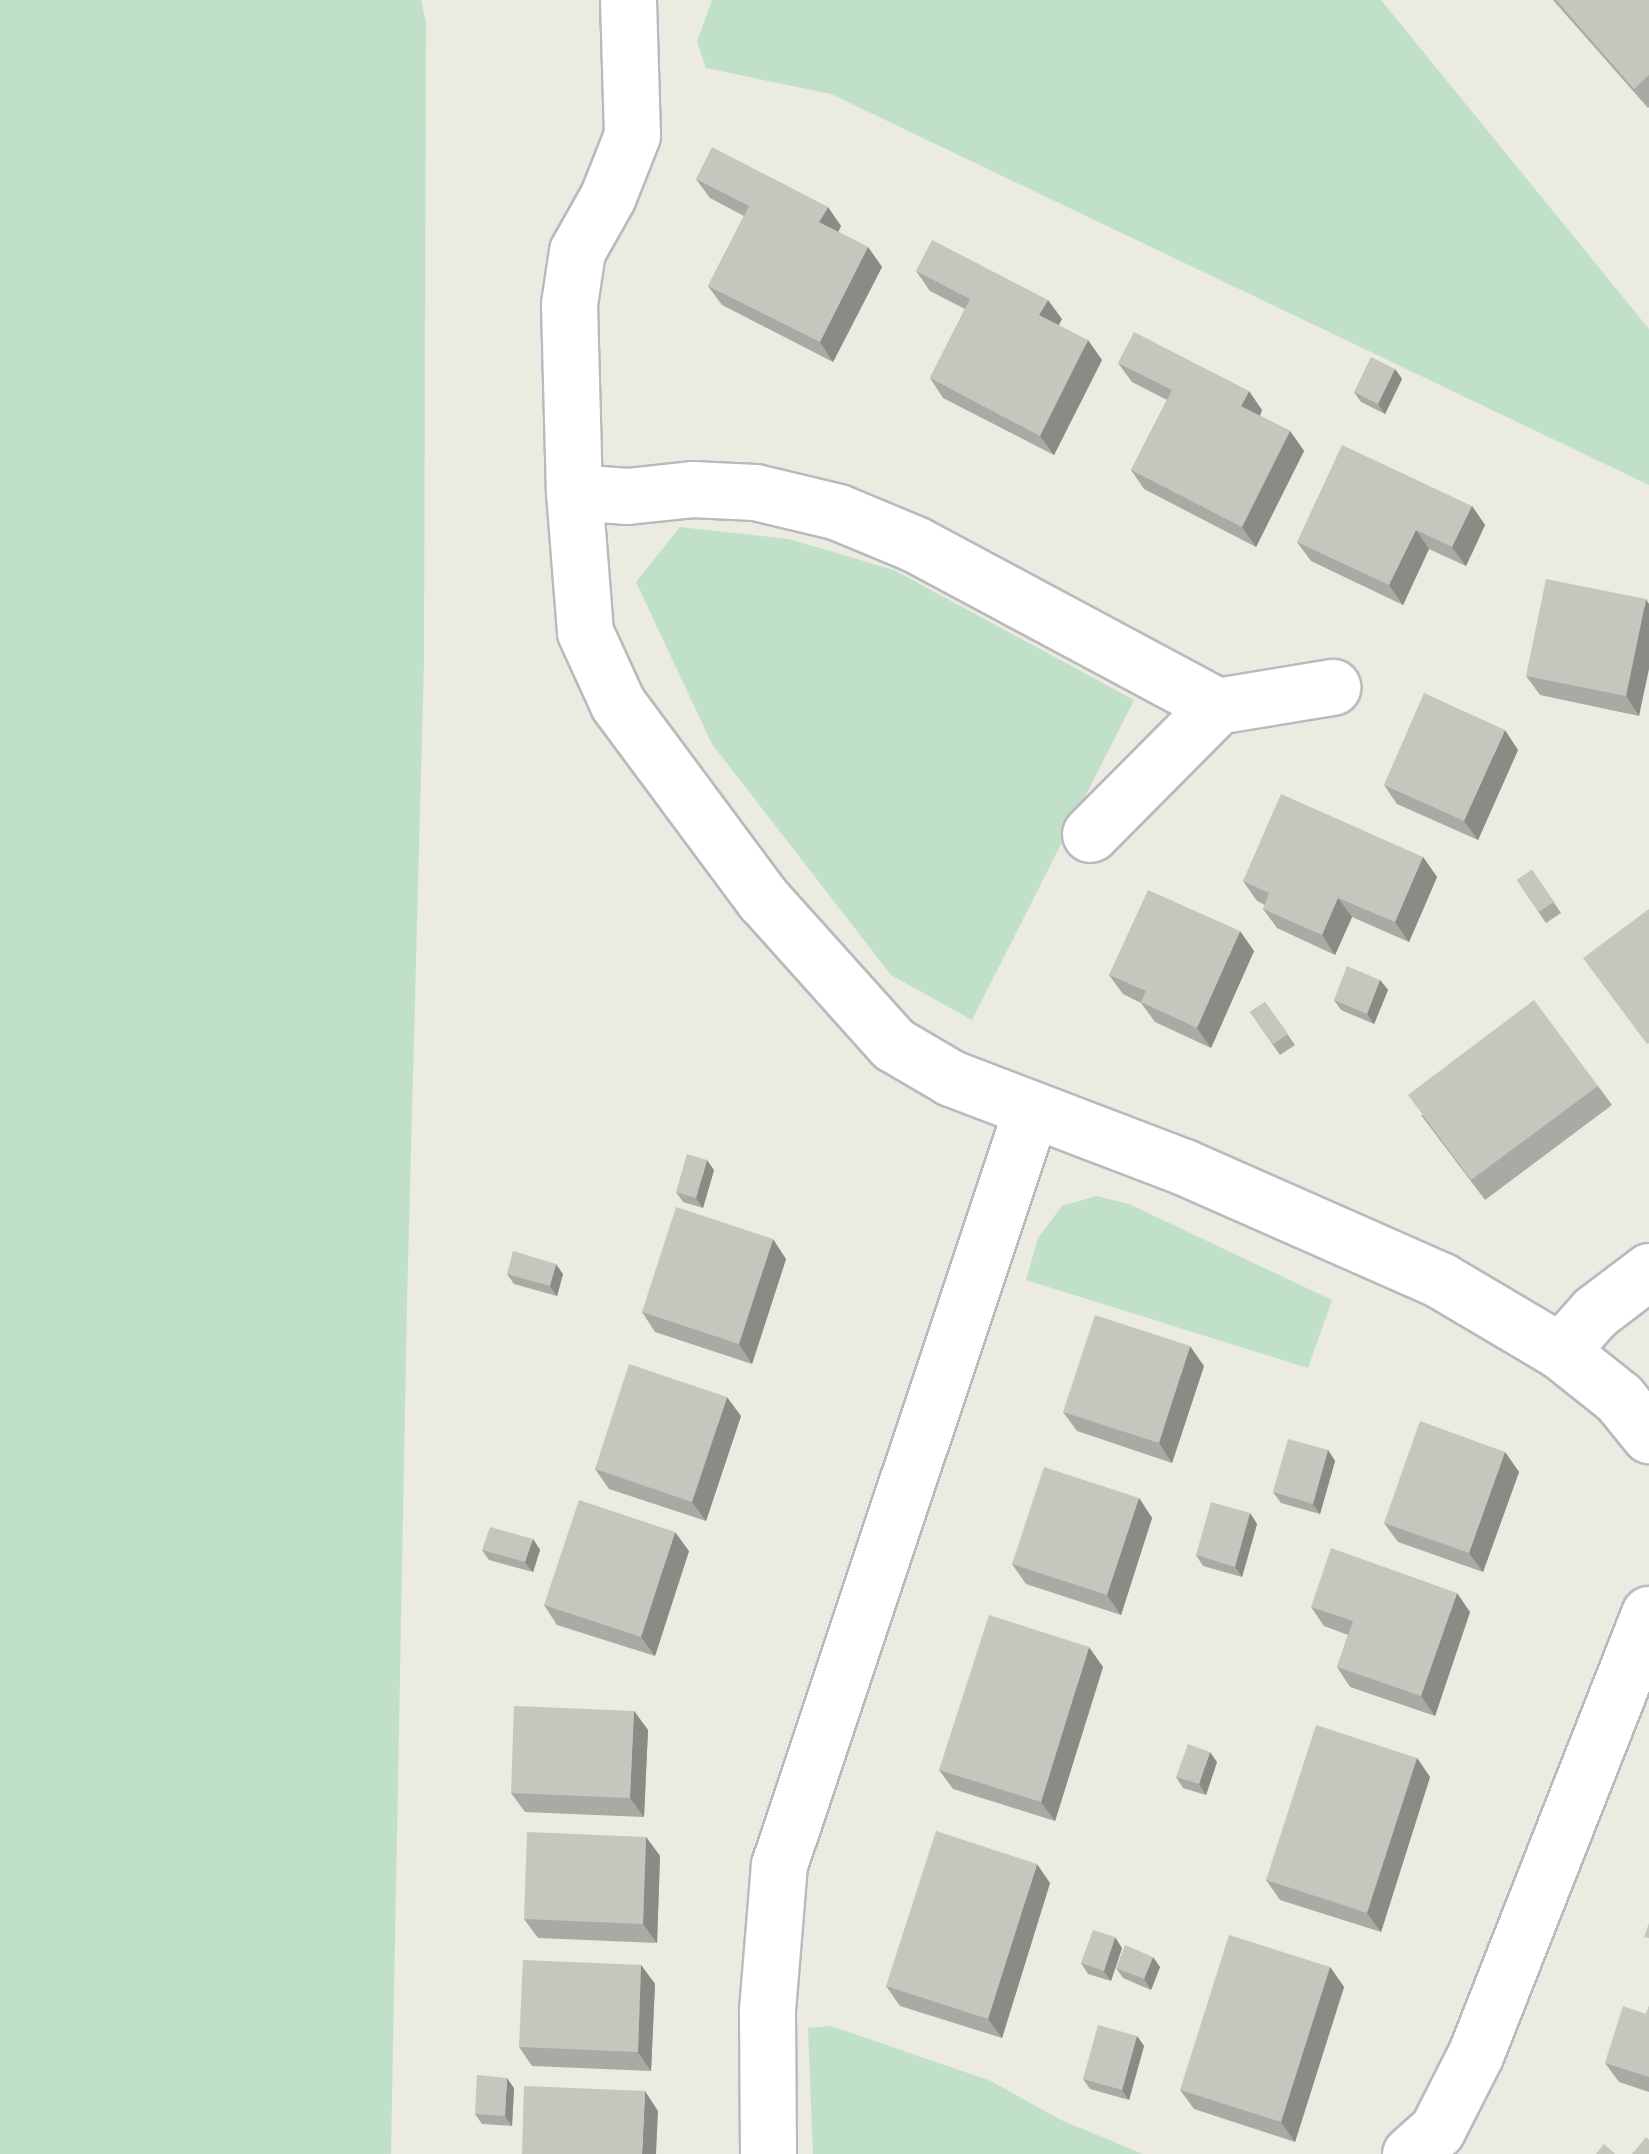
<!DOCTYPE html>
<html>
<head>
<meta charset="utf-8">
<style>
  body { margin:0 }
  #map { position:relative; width:1649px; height:2154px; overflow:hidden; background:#ebebe1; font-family:"Source Sans 3",sans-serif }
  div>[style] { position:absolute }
  .green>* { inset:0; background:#c0e0c8 }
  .roads { filter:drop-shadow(2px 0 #b9b9bf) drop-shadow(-2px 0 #b9b9bf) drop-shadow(0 2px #b9b9bf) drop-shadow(0 -2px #b9b9bf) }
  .minor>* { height:55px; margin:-27.5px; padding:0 27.5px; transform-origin:27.5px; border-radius:27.5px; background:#fff }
  .wall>* { inset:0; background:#aaa9a3 }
  .shaded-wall>* { inset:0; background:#8b8a85 }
  .building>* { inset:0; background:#c6c5be }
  span { translate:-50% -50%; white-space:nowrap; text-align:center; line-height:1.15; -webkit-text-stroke:9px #fff; paint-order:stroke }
</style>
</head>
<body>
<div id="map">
  <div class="green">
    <div style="clip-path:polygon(0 0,421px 0,426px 23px,424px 661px,407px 1302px,391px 2154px,0 2154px)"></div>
    <div style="clip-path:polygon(712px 0,1381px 0,1649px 329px,1649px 485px,831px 94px,706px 68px,697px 42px)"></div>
    <div style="clip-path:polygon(680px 527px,789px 539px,894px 570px,1134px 700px,972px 1020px,891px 975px,712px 744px,636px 582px)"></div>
    <div style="clip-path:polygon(1096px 1196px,1129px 1204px,1332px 1300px,1308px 1368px,1026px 1280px,1038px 1238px,1062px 1206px)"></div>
    <div style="clip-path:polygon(831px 2026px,991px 2081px,1061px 2120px,1143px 2154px,813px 2154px,808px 2028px)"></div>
  </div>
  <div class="roads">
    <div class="minor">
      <div style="left:628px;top:0;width:135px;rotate:88.3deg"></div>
      <div style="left:632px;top:135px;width:66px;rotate:111.5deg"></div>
      <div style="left:608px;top:196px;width:63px;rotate:119.4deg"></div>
      <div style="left:577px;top:251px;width:54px;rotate:98.6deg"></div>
      <div style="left:569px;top:304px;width:188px;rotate:88.5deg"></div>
      <div style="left:574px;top:492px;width:140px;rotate:85.5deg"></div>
      <div style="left:585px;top:632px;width:79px;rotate:65.4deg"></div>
      <div style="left:618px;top:704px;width:243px;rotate:53.4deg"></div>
      <div style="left:763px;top:899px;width:195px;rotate:48.1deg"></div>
      <div style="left:893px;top:1044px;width:67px;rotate:30.4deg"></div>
      <div style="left:951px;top:1078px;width:249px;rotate:20.9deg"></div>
      <div style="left:1184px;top:1167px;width:280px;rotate:23.8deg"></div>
      <div style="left:1440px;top:1280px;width:139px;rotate:30.6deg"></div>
      <div style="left:1560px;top:1351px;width:75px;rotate:38.5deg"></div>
      <div style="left:1619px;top:1398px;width:48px;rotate:51deg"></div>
      <div style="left:574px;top:492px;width:53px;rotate:4.3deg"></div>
      <div style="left:627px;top:496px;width:65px;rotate:-6.1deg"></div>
      <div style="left:692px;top:489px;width:63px;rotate:2.7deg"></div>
      <div style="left:755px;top:492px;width:85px;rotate:13.5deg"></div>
      <div style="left:838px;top:512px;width:83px;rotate:22.6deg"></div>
      <div style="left:915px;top:544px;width:343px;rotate:28.2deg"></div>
      <div style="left:1090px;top:834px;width:180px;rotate:-45.2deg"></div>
      <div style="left:1217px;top:706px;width:117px;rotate:-9.4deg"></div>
      <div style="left:1560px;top:1351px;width:52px;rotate:-48.1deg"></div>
      <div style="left:1595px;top:1312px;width:68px;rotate:-37.2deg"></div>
      <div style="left:768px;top:2154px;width:144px;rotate:-90.4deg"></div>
      <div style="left:767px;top:2010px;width:145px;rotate:-85.3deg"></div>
      <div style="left:779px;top:1865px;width:795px;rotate:-71.52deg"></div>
      <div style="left:1410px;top:2154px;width:36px;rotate:-42deg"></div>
      <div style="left:1437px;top:2130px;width:86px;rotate:-63.1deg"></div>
      <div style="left:1476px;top:2053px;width:472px;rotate:-68.5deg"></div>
    </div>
  </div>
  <div class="wall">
    <div style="clip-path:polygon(1553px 0,1649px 0,1649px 107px,1648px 108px)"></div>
    <div style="clip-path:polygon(696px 179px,841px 226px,838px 232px,868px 247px,882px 267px,833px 362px,722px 305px,708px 286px,744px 216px,710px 198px)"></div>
    <div style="clip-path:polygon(916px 271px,1062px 319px,1059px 325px,1102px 360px,1054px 455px,943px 398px,930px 378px,965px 309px,930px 291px)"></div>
    <div style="clip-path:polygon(1118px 363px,1262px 410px,1260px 416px,1290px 431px,1304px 451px,1256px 547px,1144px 489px,1131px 470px,1167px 400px,1132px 382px)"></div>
    <div style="clip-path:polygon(1395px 369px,1402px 379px,1385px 414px,1361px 402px,1354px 392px)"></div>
    <div style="clip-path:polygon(1472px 506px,1485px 525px,1466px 566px,1429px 549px,1403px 605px,1311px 561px,1297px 542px)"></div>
    <div style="clip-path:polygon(1649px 604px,1639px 716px,1540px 695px,1526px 676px)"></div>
    <div style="clip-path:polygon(1518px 750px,1478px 840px,1397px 804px,1384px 785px)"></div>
    <div style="clip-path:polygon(1423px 857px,1437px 877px,1409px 942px,1352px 917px,1335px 955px,1277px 928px,1263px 909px,1265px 905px,1257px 901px,1243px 881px)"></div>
    <div style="clip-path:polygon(1532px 870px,1561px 913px,1546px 923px,1517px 880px)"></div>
    <div style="clip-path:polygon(1254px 951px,1211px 1048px,1155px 1022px,1141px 1003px,1123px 994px,1109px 975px)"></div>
    <div style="clip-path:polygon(1380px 980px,1388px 990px,1374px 1024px,1341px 1010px,1334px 1000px)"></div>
    <div style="clip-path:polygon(1265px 1002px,1295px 1045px,1280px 1055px,1250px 1012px)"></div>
    <div style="clip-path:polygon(1598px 1086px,1612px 1105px,1485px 1200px,1421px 1115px)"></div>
    <div style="clip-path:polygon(714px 1170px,703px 1208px,683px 1202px,676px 1192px)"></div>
    <div style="clip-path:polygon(786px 1259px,752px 1364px,655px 1332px,642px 1312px)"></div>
    <div style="clip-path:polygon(507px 1274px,563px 1274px,557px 1296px,514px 1284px)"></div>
    <div style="clip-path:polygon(1204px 1366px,1172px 1463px,1077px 1431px,1063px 1412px)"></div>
    <div style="clip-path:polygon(741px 1416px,706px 1521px,609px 1489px,595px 1469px)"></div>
    <div style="clip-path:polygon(1328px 1450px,1335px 1461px,1320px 1514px,1281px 1503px,1273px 1492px)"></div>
    <div style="clip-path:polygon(1505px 1452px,1519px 1472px,1483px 1572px,1398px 1542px,1384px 1523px)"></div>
    <div style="clip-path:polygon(1139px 1498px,1152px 1518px,1121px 1615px,1026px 1584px,1012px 1564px)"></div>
    <div style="clip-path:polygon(1250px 1513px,1257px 1524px,1242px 1577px,1203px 1566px,1196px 1555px)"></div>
    <div style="clip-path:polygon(533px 1539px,540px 1550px,533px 1572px,489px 1560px,482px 1550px)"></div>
    <div style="clip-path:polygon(689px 1551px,655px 1656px,557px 1625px,544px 1605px)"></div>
    <div style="clip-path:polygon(1311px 1607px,1470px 1612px,1435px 1716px,1350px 1687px,1337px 1667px,1348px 1635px,1324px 1626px)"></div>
    <div style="clip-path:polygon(1103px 1667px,1055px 1821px,953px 1789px,939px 1770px)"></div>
    <div style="clip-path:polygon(634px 1711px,648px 1730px,644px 1817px,525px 1812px,511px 1793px)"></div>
    <div style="clip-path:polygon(1417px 1758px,1430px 1777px,1381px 1932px,1280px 1900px,1266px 1880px)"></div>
    <div style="clip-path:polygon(1217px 1762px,1206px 1795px,1183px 1788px,1176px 1777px)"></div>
    <div style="clip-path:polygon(646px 1837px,660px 1856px,657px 1943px,538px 1938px,524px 1919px)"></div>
    <div style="clip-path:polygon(1050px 1883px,1002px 2038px,900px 2006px,886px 1986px)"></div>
    <div style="clip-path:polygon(1122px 1948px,1111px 1981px,1088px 1974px,1081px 1963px)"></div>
    <div style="clip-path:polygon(641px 1965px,655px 1984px,651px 2071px,532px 2066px,519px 2047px)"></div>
    <div style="clip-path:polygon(1160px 1967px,1151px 1990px,1123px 1978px,1116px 1968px)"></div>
    <div style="clip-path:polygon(1330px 1967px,1344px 1987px,1295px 2142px,1194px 2109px,1180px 2090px)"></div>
    <div style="clip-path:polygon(1649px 2006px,1649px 2092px,1619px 2082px,1605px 2063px,1646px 2014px)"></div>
    <div style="clip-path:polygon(1137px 2036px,1144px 2046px,1129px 2100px,1090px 2089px,1083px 2079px)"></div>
    <div style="clip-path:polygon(514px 2088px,512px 2126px,482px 2124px,475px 2114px)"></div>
  </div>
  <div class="shaded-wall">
    <div style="clip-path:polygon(828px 207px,841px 226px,833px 242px,819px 222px)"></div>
    <div style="clip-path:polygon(868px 247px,882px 267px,833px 362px,820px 342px)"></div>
    <div style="clip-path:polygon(1048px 300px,1062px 319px,1053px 334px,1039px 315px)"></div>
    <div style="clip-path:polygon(1088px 340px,1102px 360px,1054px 455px,1040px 436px)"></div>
    <div style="clip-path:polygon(1395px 369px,1402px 379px,1385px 414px,1378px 404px)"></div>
    <div style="clip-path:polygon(1249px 391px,1262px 410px,1255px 426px,1241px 406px)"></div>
    <div style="clip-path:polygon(1290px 431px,1304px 451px,1256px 547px,1242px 527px)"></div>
    <div style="clip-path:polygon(1472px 506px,1485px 525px,1466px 566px,1452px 547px)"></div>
    <div style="clip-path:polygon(1416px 530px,1429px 549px,1403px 605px,1389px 585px)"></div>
    <div style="clip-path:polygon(1646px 599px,1649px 604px,1649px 669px,1639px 716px,1626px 696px)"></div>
    <div style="clip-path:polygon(1505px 730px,1518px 750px,1478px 840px,1464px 821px)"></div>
    <div style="clip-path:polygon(1423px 857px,1437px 877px,1409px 942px,1395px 922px)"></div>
    <div style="clip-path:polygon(1338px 898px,1352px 917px,1335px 955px,1322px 935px)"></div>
    <div style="clip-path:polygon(1240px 931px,1254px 951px,1211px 1048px,1197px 1028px)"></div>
    <div style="clip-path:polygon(1380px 980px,1388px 990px,1374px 1024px,1367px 1014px)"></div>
    <div style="clip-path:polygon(707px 1160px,714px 1170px,703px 1208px,696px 1198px)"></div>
    <div style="clip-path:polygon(773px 1239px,786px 1259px,752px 1364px,739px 1344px)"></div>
    <div style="clip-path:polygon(556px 1264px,563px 1274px,557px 1296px,550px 1286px)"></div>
    <div style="clip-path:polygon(1190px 1346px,1204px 1366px,1172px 1463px,1159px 1443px)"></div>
    <div style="clip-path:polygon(727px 1397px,741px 1416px,706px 1521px,692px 1502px)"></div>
    <div style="clip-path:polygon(1328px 1450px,1335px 1461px,1320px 1514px,1313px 1504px)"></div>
    <div style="clip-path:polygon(1505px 1452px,1519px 1472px,1483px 1572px,1469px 1553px)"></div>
    <div style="clip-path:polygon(1139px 1498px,1152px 1518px,1121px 1615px,1107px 1595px)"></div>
    <div style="clip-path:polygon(1250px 1513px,1257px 1524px,1242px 1577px,1235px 1567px)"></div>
    <div style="clip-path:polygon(675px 1532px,689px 1551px,655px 1656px,641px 1637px)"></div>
    <div style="clip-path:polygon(533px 1539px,540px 1550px,533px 1572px,525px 1562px)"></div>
    <div style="clip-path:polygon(1457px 1593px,1470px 1612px,1435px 1716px,1421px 1696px)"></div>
    <div style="clip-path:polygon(1089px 1647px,1103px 1667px,1055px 1821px,1041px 1802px)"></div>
    <div style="clip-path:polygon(634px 1711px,648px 1730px,644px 1817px,630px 1798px)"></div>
    <div style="clip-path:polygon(1210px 1752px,1217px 1762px,1206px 1795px,1199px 1784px)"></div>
    <div style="clip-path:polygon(1417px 1758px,1430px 1777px,1381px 1932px,1367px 1913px)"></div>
    <div style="clip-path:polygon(646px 1837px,660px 1856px,657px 1943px,643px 1924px)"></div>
    <div style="clip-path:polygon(1037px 1864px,1050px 1883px,1002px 2038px,988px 2019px)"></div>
    <div style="clip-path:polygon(1115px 1937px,1122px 1948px,1111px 1981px,1104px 1971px)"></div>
    <div style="clip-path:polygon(1153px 1957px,1160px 1967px,1151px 1990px,1144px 1979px)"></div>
    <div style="clip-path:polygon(641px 1965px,655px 1984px,651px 2071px,638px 2052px)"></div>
    <div style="clip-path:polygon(1330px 1967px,1344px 1987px,1295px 2142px,1281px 2122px)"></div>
    <div style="clip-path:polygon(1137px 2036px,1144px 2046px,1129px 2100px,1122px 2090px)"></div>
    <div style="clip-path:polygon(507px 2078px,514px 2088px,512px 2126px,505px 2116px)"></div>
    <div style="clip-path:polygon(645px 2091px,658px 2111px,656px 2154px,642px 2154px)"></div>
  </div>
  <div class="building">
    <div style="clip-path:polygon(1556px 0,1649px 0,1649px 75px,1634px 89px)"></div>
    <div style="clip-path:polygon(712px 147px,828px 207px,819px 222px,868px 247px,820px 342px,708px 286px,749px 206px,696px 179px)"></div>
    <div style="clip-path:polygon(932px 240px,1048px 300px,1039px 315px,1088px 340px,1040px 436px,930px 378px,970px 299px,916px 271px)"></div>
    <div style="clip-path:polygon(1134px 332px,1249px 391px,1241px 406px,1290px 431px,1242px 527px,1131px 470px,1172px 390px,1118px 363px)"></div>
    <div style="clip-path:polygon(1371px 357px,1395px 369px,1378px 404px,1354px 392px)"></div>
    <div style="clip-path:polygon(1342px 445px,1472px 506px,1452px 547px,1416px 530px,1389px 585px,1297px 542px)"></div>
    <div style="clip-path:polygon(1546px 579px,1646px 599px,1626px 696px,1526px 676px)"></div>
    <div style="clip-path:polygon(1424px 693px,1505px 730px,1464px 821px,1384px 785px)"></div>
    <div style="clip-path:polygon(1281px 794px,1423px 857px,1395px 922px,1338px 898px,1322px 935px,1263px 909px,1269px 893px,1243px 881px)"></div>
    <div style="clip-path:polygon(1532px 870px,1554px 902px,1539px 912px,1517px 880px)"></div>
    <div style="clip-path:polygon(1148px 890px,1240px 931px,1197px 1028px,1141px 1002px,1146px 991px,1109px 975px)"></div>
    <div style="clip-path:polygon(1649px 909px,1649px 1043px,1647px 1044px,1583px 958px)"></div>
    <div style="clip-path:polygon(1347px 966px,1380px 980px,1367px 1014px,1334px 1000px)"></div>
    <div style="clip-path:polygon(1534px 1000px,1598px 1086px,1471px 1180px,1408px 1095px)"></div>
    <div style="clip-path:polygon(1265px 1002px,1288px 1034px,1273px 1044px,1250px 1012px)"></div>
    <div style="clip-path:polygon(687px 1154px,707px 1160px,696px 1198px,676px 1192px)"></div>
    <div style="clip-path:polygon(676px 1207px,773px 1239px,739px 1344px,642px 1312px)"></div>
    <div style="clip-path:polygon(513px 1251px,556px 1264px,550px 1286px,507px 1274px)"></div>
    <div style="clip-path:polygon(1095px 1315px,1190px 1346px,1159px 1443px,1063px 1412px)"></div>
    <div style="clip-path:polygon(629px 1364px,727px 1397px,692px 1502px,595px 1469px)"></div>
    <div style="clip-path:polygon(1420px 1421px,1505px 1452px,1469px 1553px,1384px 1523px)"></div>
    <div style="clip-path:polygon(1288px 1439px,1328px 1450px,1313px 1504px,1273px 1492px)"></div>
    <div style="clip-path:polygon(1044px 1467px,1139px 1498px,1107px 1595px,1012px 1564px)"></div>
    <div style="clip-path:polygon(579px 1500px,675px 1532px,641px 1637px,544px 1605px)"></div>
    <div style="clip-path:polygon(1211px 1502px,1250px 1513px,1235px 1567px,1196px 1555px)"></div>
    <div style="clip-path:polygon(490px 1527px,533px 1539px,525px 1562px,482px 1550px)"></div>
    <div style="clip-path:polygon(1331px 1548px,1457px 1593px,1421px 1696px,1337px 1667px,1353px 1621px,1311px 1607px)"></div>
    <div style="clip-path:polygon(989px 1615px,1089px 1647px,1041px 1802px,939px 1770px)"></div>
    <div style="clip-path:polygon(514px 1706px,634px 1711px,630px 1798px,511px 1793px)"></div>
    <div style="clip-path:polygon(1316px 1725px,1417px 1758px,1367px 1913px,1266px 1880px)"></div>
    <div style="clip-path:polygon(1188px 1744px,1210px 1752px,1199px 1784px,1176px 1777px)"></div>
    <div style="clip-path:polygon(936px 1831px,1037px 1864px,988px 2019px,886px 1986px)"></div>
    <div style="clip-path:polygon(527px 1832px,646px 1837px,643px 1924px,524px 1919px)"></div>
    <div style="clip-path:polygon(1649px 1923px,1649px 1938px,1644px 1937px)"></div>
    <div style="clip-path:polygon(1093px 1930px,1115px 1937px,1104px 1971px,1081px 1963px)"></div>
    <div style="clip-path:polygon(1229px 1935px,1330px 1967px,1281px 2122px,1180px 2090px)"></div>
    <div style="clip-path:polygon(1125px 1945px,1153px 1957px,1144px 1979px,1116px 1968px)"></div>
    <div style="clip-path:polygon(523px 1960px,641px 1965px,638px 2052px,519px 2047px)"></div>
    <div style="clip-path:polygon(1623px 2006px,1646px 2014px,1649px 2006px,1649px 2077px,1605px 2063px)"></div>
    <div style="clip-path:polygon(1098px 2025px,1137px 2036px,1122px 2090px,1083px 2079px)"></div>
    <div style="clip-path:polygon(477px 2075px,507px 2078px,505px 2116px,475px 2114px)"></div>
    <div style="clip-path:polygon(524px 2086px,645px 2091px,642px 2154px,522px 2154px)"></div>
    <div style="clip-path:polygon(1646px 2137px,1649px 2140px,1649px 2154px,1632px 2154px)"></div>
    <div style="clip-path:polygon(1604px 2144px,1615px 2154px,1596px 2154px)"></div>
  </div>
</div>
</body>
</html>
